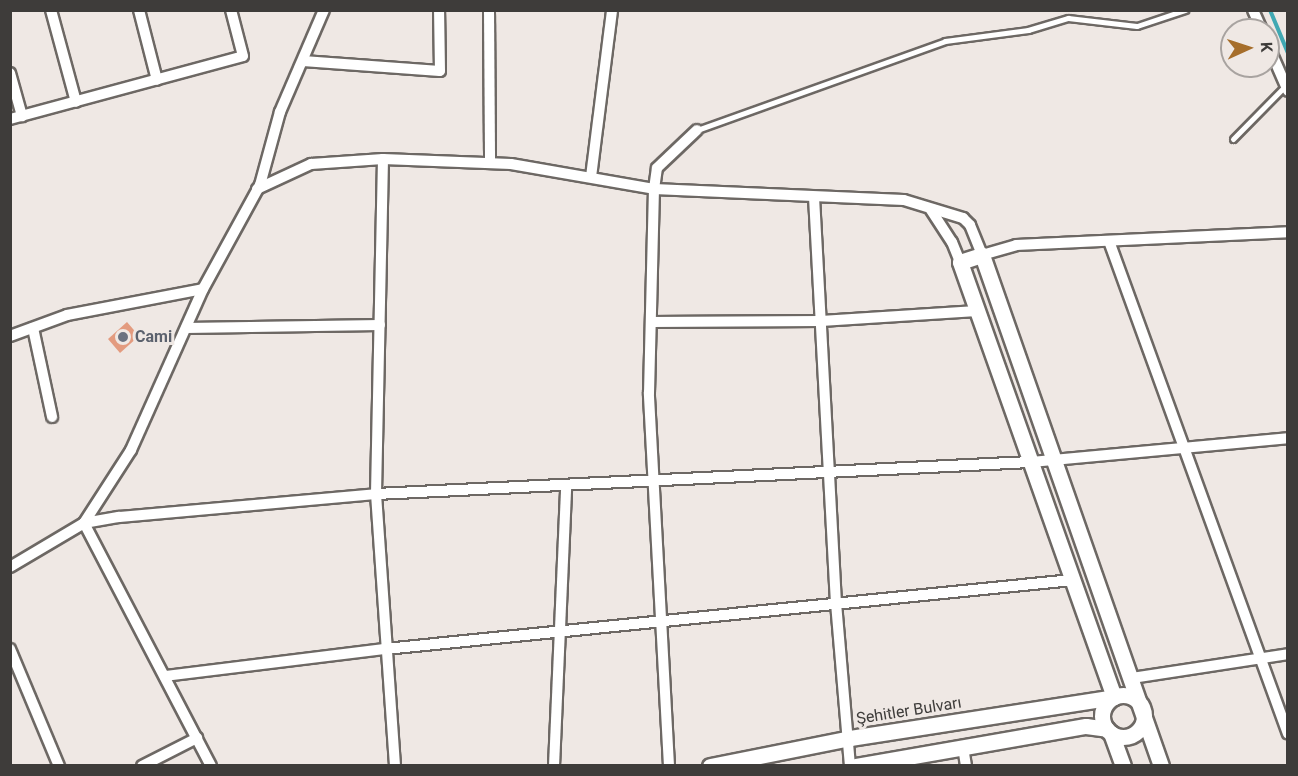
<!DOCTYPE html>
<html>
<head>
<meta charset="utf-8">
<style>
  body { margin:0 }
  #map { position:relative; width:1298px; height:776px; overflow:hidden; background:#efe8e4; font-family:Roboto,sans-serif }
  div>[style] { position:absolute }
  .stream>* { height:4px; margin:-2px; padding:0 2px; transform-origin:2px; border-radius:2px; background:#40a8b2 }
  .building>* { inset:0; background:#e39b7f }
  .roads { filter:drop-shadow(2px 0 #6d6864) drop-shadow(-2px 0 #6d6864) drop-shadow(0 2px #6d6864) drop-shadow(0 -2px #6d6864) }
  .lane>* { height:5px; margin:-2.5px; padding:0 2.5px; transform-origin:2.5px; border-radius:2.5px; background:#fff }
  .street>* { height:10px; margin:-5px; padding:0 5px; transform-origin:5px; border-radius:5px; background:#fff }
  .secondary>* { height:15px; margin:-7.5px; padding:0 7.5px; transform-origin:7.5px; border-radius:7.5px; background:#fff }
  .secondary>.ring { margin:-7.5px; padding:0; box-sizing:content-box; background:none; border:15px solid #fff; border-radius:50% }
  .dots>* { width:16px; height:16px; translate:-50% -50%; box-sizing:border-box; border:3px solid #efe8e4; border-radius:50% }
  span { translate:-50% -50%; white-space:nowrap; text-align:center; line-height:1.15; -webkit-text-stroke:6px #efe8e4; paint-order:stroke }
  .worship-label { font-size:16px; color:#5b616d; font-weight:700 }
  .left { translate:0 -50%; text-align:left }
  .street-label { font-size:16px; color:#3e3c3a }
  .frame { position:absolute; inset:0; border:12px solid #3e3c3a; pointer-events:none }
  .north { position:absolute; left:1220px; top:18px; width:60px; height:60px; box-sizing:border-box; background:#efe8e4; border:2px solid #a8a3a0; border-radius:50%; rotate:87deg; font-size:16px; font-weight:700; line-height:24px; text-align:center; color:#3e3c3a }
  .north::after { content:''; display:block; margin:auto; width:21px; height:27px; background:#a66e2b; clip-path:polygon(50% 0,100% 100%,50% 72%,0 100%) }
</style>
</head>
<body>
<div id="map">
  <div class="stream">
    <div style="left:1270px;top:10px;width:47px;rotate:67.3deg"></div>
  </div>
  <div class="building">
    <div style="clip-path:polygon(127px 322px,139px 336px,120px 353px,108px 339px)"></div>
  </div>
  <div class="roads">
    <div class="lane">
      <div style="left:697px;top:130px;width:263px;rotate:-19.7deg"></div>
      <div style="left:945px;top:41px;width:84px;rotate:-7.5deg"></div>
      <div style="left:1028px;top:30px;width:42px;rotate:-16.7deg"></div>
      <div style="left:1068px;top:18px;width:69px;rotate:6.6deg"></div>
      <div style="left:1137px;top:26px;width:51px;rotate:-18.4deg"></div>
      <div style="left:1233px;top:139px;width:74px;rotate:-45.5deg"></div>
    </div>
    <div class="street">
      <div style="left:51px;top:10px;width:95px;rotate:74.8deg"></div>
      <div style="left:139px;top:10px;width:72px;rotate:75.6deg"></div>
      <div style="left:489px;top:10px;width:153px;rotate:89.6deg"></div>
      <div style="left:1253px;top:10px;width:22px;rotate:66deg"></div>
      <div style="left:1268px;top:45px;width:50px;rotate:66.5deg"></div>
      <div style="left:303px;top:61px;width:137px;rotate:4.2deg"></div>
      <div style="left:440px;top:71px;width:61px;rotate:-90.9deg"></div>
      <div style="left:10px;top:73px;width:45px;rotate:74.4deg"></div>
      <div style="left:10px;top:119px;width:241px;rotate:-15.1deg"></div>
      <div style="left:243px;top:56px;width:48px;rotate:-104.6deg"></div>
      <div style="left:383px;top:159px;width:335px;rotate:91.2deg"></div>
      <div style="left:376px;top:494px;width:273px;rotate:86deg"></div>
      <div style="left:591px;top:177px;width:168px;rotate:-82.8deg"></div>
      <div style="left:257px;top:189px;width:60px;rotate:-24.8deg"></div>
      <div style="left:311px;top:164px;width:72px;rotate:-4deg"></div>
      <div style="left:383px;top:159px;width:128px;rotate:2.2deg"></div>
      <div style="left:511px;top:164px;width:145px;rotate:9.9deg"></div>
      <div style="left:654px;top:189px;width:250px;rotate:2.5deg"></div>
      <div style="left:904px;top:200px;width:62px;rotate:17deg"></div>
      <div style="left:963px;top:218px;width:10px;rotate:45deg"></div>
      <div style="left:970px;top:225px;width:32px;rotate:68deg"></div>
      <div style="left:982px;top:255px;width:35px;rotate:-16deg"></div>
      <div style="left:1016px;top:245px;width:272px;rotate:-2.7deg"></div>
      <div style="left:814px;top:197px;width:407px;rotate:86.9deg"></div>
      <div style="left:836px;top:603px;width:164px;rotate:85.1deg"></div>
      <div style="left:931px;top:210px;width:38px;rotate:57deg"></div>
      <div style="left:952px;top:242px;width:22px;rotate:68deg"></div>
      <div style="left:1109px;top:241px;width:524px;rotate:70.04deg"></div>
      <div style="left:651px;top:322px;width:170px;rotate:-0.3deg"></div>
      <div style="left:821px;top:321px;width:156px;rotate:-3.7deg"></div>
      <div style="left:33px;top:328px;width:91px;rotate:77.9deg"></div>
      <div style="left:186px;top:328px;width:194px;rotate:-0.9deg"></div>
      <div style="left:10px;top:336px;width:61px;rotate:-20.2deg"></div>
      <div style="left:67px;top:315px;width:138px;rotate:-10.8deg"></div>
      <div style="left:84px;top:523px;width:87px;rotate:-57.2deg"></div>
      <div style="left:131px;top:450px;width:176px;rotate:-65.9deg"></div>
      <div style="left:203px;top:289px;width:119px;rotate:-61.3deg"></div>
      <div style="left:260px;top:185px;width:76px;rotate:-74.7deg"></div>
      <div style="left:280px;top:112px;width:111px;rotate:-66.7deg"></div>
      <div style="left:84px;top:523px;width:274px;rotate:62.4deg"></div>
      <div style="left:10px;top:567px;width:86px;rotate:-30.7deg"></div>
      <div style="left:84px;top:523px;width:36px;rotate:-10deg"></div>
      <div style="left:119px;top:517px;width:258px;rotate:-5.1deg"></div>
      <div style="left:376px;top:494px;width:656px;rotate:-2.8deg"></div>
      <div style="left:1031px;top:462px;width:258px;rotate:-5.3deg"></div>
      <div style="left:10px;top:649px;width:127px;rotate:67.3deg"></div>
      <div style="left:165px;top:676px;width:222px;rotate:-7deg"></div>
      <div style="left:385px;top:649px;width:691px;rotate:-5.73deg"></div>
      <div style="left:1132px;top:678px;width:158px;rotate:-8.7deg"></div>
      <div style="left:963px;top:747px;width:19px;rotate:81deg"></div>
      <div style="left:142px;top:766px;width:62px;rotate:-27deg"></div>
      <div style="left:554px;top:766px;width:280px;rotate:-87.5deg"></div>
      <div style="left:669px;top:766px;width:374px;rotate:-93.1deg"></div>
      <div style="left:649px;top:393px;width:204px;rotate:-88.6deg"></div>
      <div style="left:654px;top:189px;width:21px;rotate:-82deg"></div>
      <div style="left:657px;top:168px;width:55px;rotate:-43.5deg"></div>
    </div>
    <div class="secondary">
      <div class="ring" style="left:1102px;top:695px;width:27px;height:27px"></div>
      <div style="left:1111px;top:733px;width:35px;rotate:70deg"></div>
      <div style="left:710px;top:766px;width:143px;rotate:-11.3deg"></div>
      <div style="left:850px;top:738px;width:267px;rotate:-8.8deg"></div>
      <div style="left:1114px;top:697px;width:461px;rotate:-109.5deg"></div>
      <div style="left:960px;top:262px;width:23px;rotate:-18deg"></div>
      <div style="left:982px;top:255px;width:541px;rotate:70.69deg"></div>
      <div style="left:856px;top:766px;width:233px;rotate:-9.9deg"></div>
      <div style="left:1086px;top:726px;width:21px;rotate:8deg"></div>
    </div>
  </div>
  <div class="dots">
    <div style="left:123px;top:337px;background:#6b7280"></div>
  </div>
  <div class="worship-label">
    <span class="left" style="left:135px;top:337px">Cami</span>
  </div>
  <div class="street-label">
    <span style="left:909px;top:711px;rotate:-9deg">Şehitler Bulvarı</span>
  </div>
  <div class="frame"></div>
  <div class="north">K</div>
</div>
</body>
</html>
